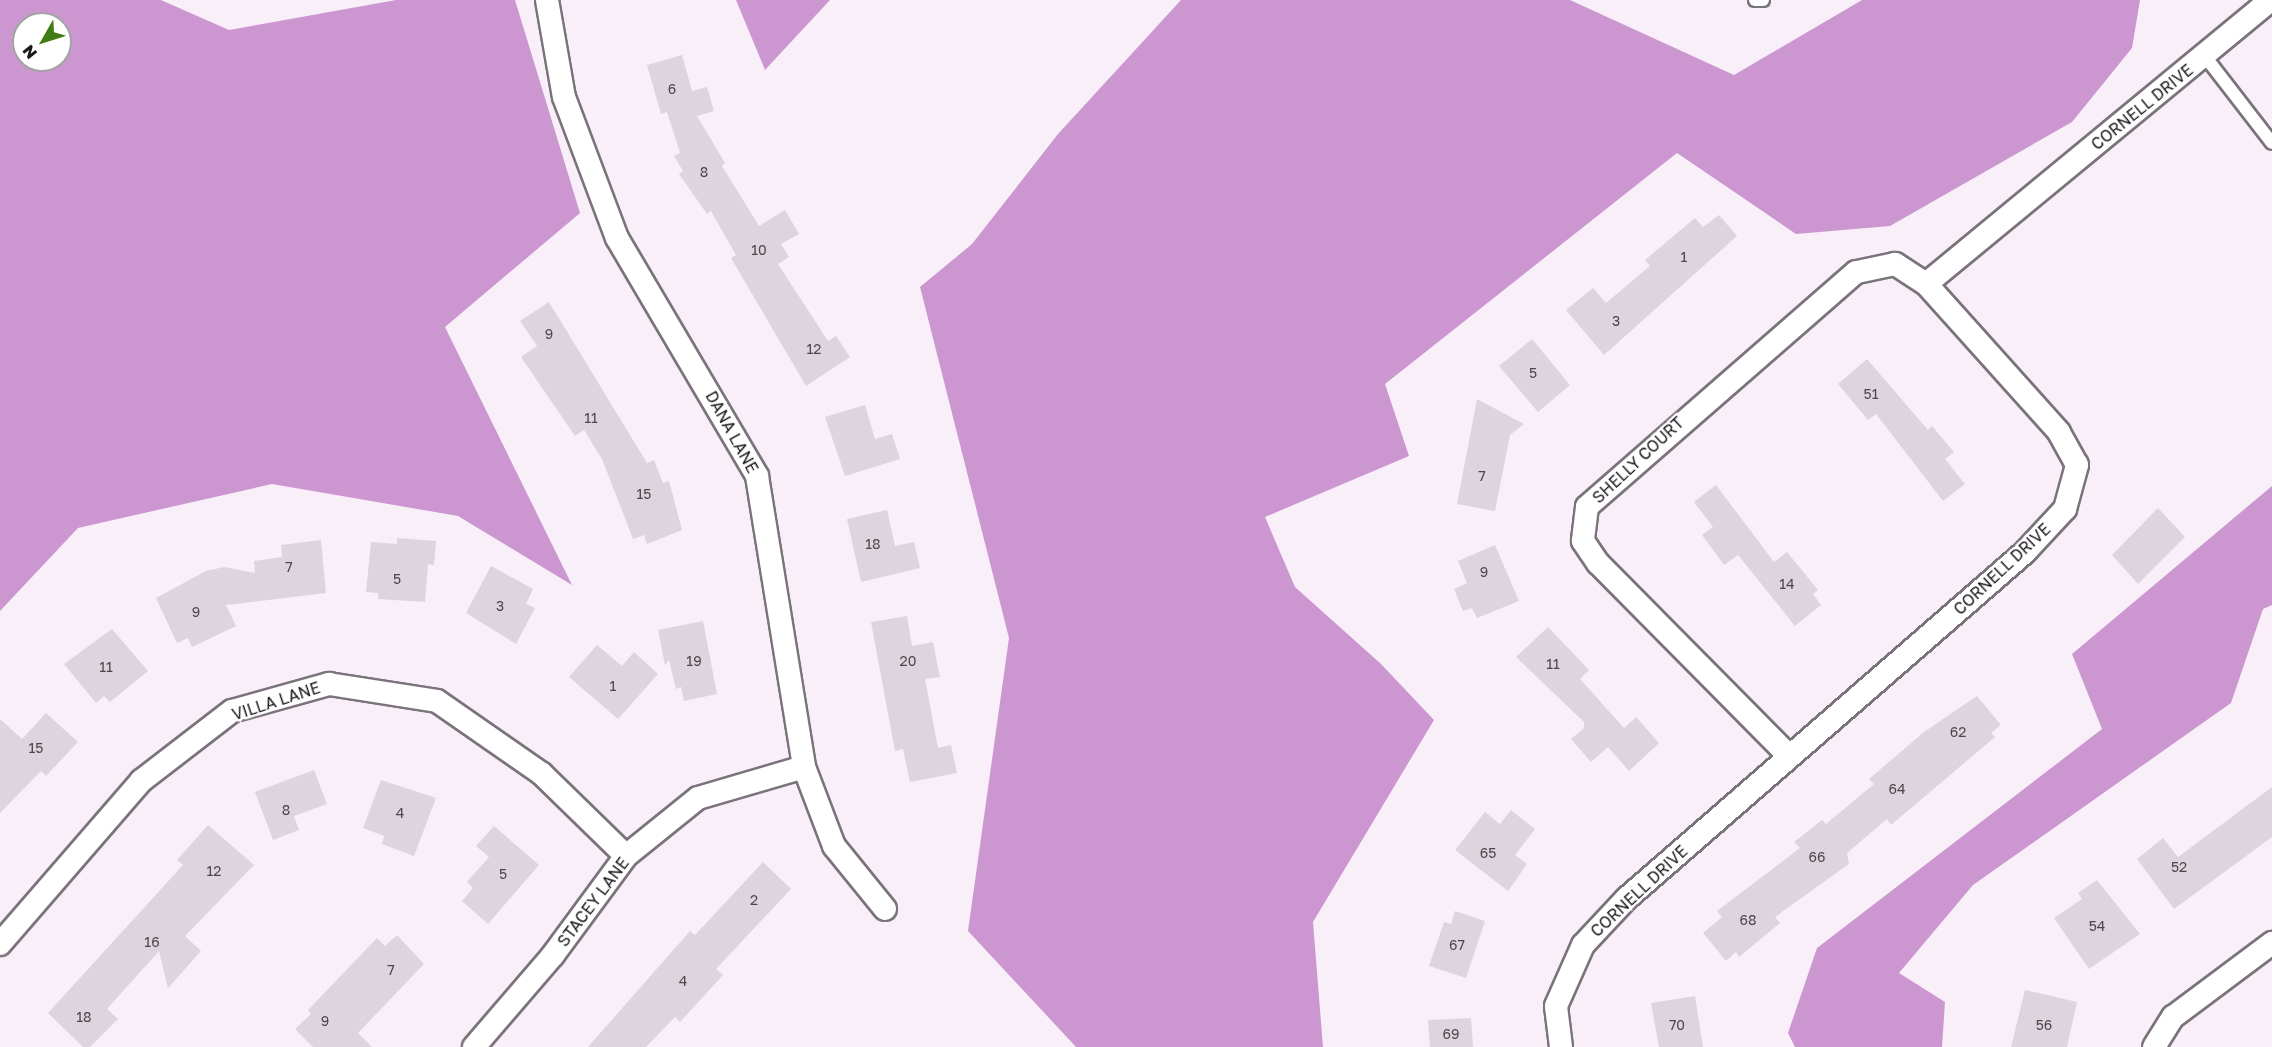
<!DOCTYPE html>
<html>
<head>
<meta charset="utf-8">
<style>
  body { margin:0 }
  #map { position:relative; width:2272px; height:1047px; overflow:hidden; background:#f8eff9; font-family:"Golos Text",sans-serif }
  div>[style] { position:absolute }
  .forest>* { inset:0; background:#cc97d1 }
  .building>* { inset:0; background:#ddd4de }
  .roads { filter:drop-shadow(2px 0 #7b737b) drop-shadow(-2px 0 #7b737b) drop-shadow(0 2px #7b737b) drop-shadow(0 -2px #7b737b) }
  .lane>* { height:12px; margin:-6px; padding:0 6px; transform-origin:6px; border-radius:6px; background:#fff }
  .street>* { height:22px; margin:-11px; padding:0 11px; transform-origin:11px; border-radius:11px; background:#fff }
  span { translate:-50% -50%; white-space:nowrap; text-align:center; line-height:1.15; -webkit-text-stroke:4.5px #fff; paint-order:stroke }
  .number-label { font-size:14px; color:#4c474c }
  .number-label span { -webkit-text-stroke-width:0 }
  .street-label { font-size:16px; color:#1b181b }
  .north { position:absolute; left:12px; top:12px; width:60px; height:60px; box-sizing:border-box; background:#fff; border:2px solid #a4a3a4; border-radius:50%; rotate:231deg; font-size:16px; font-weight:700; line-height:24px; text-align:center; color:#1b181b }
  .north::after { content:''; display:block; margin:auto; width:21px; height:27px; background:#407b16; clip-path:polygon(50% 0,100% 100%,50% 72%,0 100%) }
</style>
</head>
<body>
<div id="map">
  <div class="forest">
    <div style="clip-path:polygon(evenodd,0 0,161px 0,229px 30px,396px 0,515px 0,580px 213px,445px 327px,572px 585px,458px 516px,272px 484px,78px 528px,0 611px,0 0,24px 24px,60px 24px,60px 60px,24px 60px,24px 24px)"></div>
    <div style="clip-path:polygon(736px 0,830px 0,765px 70px)"></div>
    <div style="clip-path:polygon(1181px 0,1570px 0,1734px 75px,1862px 0,2140px 0,2132px 48px,2072px 122px,1890px 226px,1796px 234px,1677px 153px,1385px 384px,1409px 456px,1265px 517px,1295px 587px,1381px 664px,1434px 720px,1313px 922px,1323px 1047px,1076px 1047px,968px 931px,1009px 638px,920px 287px,972px 244px,1058px 134px)"></div>
    <div style="clip-path:polygon(2272px 486px,2272px 605px,2263px 609px,2231px 703px,1973px 885px,1899px 973px,1945px 1002px,1942px 1047px,1795px 1047px,1788px 1033px,1817px 948px,2102px 729px,2072px 654px)"></div>
  </div>
  <div class="building">
    <div style="clip-path:polygon(682px 55px,692px 91px,707px 87px,714px 111px,697px 116px,725px 163px,722px 166px,759px 226px,785px 210px,799px 234px,781px 244px,789px 257px,778px 264px,828px 341px,836px 336px,850px 357px,806px 386px,731px 258px,736px 255px,711px 211px,707px 214px,679px 174px,683px 171px,674px 156px,680px 153px,667px 112px,661px 114px,647px 65px)"></div>
    <div style="clip-path:polygon(1719px 215px,1737px 236px,1604px 355px,1566px 310px,1593px 288px,1606px 303px,1650px 266px,1645px 260px,1695px 218px,1703px 227px)"></div>
    <div style="clip-path:polygon(549px 302px,647px 463px,654px 460px,663px 483px,669px 481px,682px 530px,647px 544px,644px 535px,633px 539px,602px 459px,584px 430px,575px 436px,521px 357px,537px 346px,520px 321px)"></div>
    <div style="clip-path:polygon(1532px 339px,1570px 385px,1538px 412px,1499px 366px)"></div>
    <div style="clip-path:polygon(1867px 359px,1928px 430px,1932px 426px,1954px 452px,1945px 459px,1965px 484px,1943px 501px,1876px 414px,1868px 420px,1838px 384px)"></div>
    <div style="clip-path:polygon(1477px 399px,1524px 424px,1510px 435px,1495px 511px,1457px 504px)"></div>
    <div style="clip-path:polygon(865px 405px,875px 439px,892px 434px,900px 459px,845px 476px,825px 417px)"></div>
    <div style="clip-path:polygon(1716px 485px,1774px 562px,1787px 552px,1818px 590px,1813px 594px,1821px 605px,1795px 626px,1738px 555px,1724px 565px,1702px 535px,1713px 527px,1694px 502px)"></div>
    <div style="clip-path:polygon(2158px 508px,2185px 537px,2138px 584px,2112px 555px)"></div>
    <div style="clip-path:polygon(887px 510px,895px 546px,914px 542px,920px 568px,861px 582px,847px 519px)"></div>
    <div style="clip-path:polygon(397px 538px,436px 541px,434px 565px,428px 564px,425px 602px,378px 599px,378px 593px,366px 592px,371px 542px,397px 544px)"></div>
    <div style="clip-path:polygon(321px 540px,326px 593px,226px 605px,236px 626px,192px 647px,188px 638px,177px 643px,156px 598px,206px 571px,224px 567px,255px 573px,254px 561px,282px 557px,281px 545px)"></div>
    <div style="clip-path:polygon(1495px 545px,1519px 601px,1477px 618px,1472px 608px,1463px 611px,1454px 589px,1467px 583px,1458px 561px)"></div>
    <div style="clip-path:polygon(491px 566px,533px 589px,526px 604px,535px 608px,516px 644px,466px 613px)"></div>
    <div style="clip-path:polygon(907px 616px,912px 646px,933px 642px,940px 677px,925px 679px,938px 748px,951px 745px,957px 773px,910px 782px,903px 749px,895px 751px,871px 622px)"></div>
    <div style="clip-path:polygon(703px 621px,717px 694px,684px 701px,681px 687px,676px 689px,669px 660px,665px 665px,658px 630px)"></div>
    <div style="clip-path:polygon(1548px 627px,1589px 670px,1580px 679px,1624px 728px,1636px 717px,1659px 743px,1629px 771px,1608px 747px,1591px 762px,1571px 739px,1584px 728px,1584px 722px,1516px 657px)"></div>
    <div style="clip-path:polygon(112px 629px,148px 671px,110px 702px,104px 696px,96px 703px,64px 664px)"></div>
    <div style="clip-path:polygon(597px 645px,622px 666px,634px 652px,658px 674px,618px 719px,569px 677px)"></div>
    <div style="clip-path:polygon(1977px 696px,2001px 725px,1991px 733px,1995px 737px,1891px 825px,1887px 819px,1847px 853px,1849px 864px,1775px 917px,1780px 923px,1739px 957px,1736px 952px,1726px 961px,1703px 933px,1722px 917px,1717px 911px,1800px 848px,1794px 842px,1822px 820px,1826px 824px,1874px 784px,1869px 779px,1924px 732px)"></div>
    <div style="clip-path:polygon(46px 713px,78px 742px,46px 776px,41px 771px,0 813px,0 719px,22px 739px)"></div>
    <div style="clip-path:polygon(314px 770px,327px 804px,294px 816px,299px 830px,273px 840px,255px 792px)"></div>
    <div style="clip-path:polygon(381px 780px,436px 798px,414px 856px,382px 844px,384px 836px,363px 828px)"></div>
    <div style="clip-path:polygon(2272px 787px,2272px 837px,2174px 909px,2137px 859px,2163px 838px,2178px 857px)"></div>
    <div style="clip-path:polygon(1511px 810px,1535px 829px,1515px 855px,1527px 864px,1508px 891px,1455px 850px,1485px 812px,1500px 824px)"></div>
    <div style="clip-path:polygon(208px 825px,254px 865px,185px 936px,201px 951px,168px 988px,159px 951px,107px 1009px,118px 1019px,90px 1047px,83px 1047px,48px 1013px,183px 865px,177px 860px)"></div>
    <div style="clip-path:polygon(494px 826px,539px 865px,488px 924px,462px 901px,473px 888px,467px 882px,489px 857px,476px 846px)"></div>
    <div style="clip-path:polygon(763px 862px,791px 889px,716px 969px,723px 975px,680px 1022px,675px 1017px,646px 1047px,588px 1047px,690px 931px,695px 935px)"></div>
    <div style="clip-path:polygon(2097px 880px,2140px 934px,2089px 969px,2054px 918px,2082px 899px,2078px 893px)"></div>
    <div style="clip-path:polygon(1455px 911px,1485px 921px,1466px 978px,1429px 966px,1444px 922px,1451px 924px)"></div>
    <div style="clip-path:polygon(397px 935px,424px 964px,358px 1033px,372px 1047px,313px 1047px,295px 1029px,311px 1014px,308px 1010px,377px 938px,385px 946px)"></div>
    <div style="clip-path:polygon(2025px 990px,2077px 1002px,2067px 1047px,2011px 1047px)"></div>
    <div style="clip-path:polygon(1695px 996px,1703px 1047px,1659px 1047px,1651px 1003px)"></div>
    <div style="clip-path:polygon(1471px 1018px,1473px 1047px,1430px 1047px,1428px 1020px)"></div>
  </div>
  <div class="roads">
    <div class="lane">
      <div style="left:1755px;top:0;width:8px"></div>
      <div style="left:2204px;top:55px;width:111px;rotate:52.3deg"></div>
    </div>
    <div class="street">
      <div style="left:547px;top:0;width:98px;rotate:80.1deg"></div>
      <div style="left:564px;top:97px;width:151px;rotate:69.4deg"></div>
      <div style="left:617px;top:238px;width:276px;rotate:59.5deg"></div>
      <div style="left:757px;top:476px;width:295px;rotate:80.8deg"></div>
      <div style="left:804px;top:767px;width:85px;rotate:69.2deg"></div>
      <div style="left:834px;top:846px;width:81px;rotate:51deg"></div>
      <div style="left:1926px;top:284px;width:447px;rotate:-39.5deg"></div>
      <div style="left:0;top:944px;width:216px;rotate:-49.1deg"></div>
      <div style="left:141px;top:781px;width:115px;rotate:-37.6deg"></div>
      <div style="left:232px;top:711px;width:101px;rotate:-15.6deg"></div>
      <div style="left:329px;top:684px;width:109px;rotate:8.9deg"></div>
      <div style="left:437px;top:701px;width:128px;rotate:34.8deg"></div>
      <div style="left:542px;top:774px;width:117px;rotate:44.3deg"></div>
      <div style="left:474px;top:1047px;width:121px;rotate:-49.3deg"></div>
      <div style="left:553px;top:955px;width:123px;rotate:-53.6deg"></div>
      <div style="left:626px;top:856px;width:92px;rotate:-38.9deg"></div>
      <div style="left:698px;top:798px;width:110px;rotate:-16.3deg"></div>
      <div style="left:1561px;top:1047px;width:41px;rotate:-97deg"></div>
      <div style="left:1556px;top:1006px;width:67px;rotate:-66.1deg"></div>
      <div style="left:1583px;top:945px;width:63px;rotate:-46.9deg"></div>
      <div style="left:1626px;top:899px;width:529px;rotate:-41.01deg"></div>
      <div style="left:2025px;top:552px;width:59px;rotate:-47.1deg"></div>
      <div style="left:2065px;top:509px;width:46px;rotate:-74.7deg"></div>
      <div style="left:2077px;top:465px;width:38px;rotate:-119deg"></div>
      <div style="left:2059px;top:432px;width:199px;rotate:-131.9deg"></div>
      <div style="left:1926px;top:284px;width:37px;rotate:-147deg"></div>
      <div style="left:1895px;top:264px;width:40px;rotate:168deg"></div>
      <div style="left:1856px;top:272px;width:357px;rotate:138.9deg"></div>
      <div style="left:1587px;top:507px;width:34px;rotate:97deg"></div>
      <div style="left:1583px;top:541px;width:27px;rotate:56deg"></div>
      <div style="left:1598px;top:563px;width:272px;rotate:45.3deg"></div>
      <div style="left:2154px;top:1047px;width:36px;rotate:-58deg"></div>
      <div style="left:2173px;top:1017px;width:124px;rotate:-36.8deg"></div>
    </div>
  </div>
  <div class="number-label">
    <span style="left:672px;top:89px">6</span>
    <span style="left:704px;top:172px">8</span>
    <span style="left:759px;top:250px">10</span>
    <span style="left:1684px;top:257px">1</span>
    <span style="left:1616px;top:321px">3</span>
    <span style="left:549px;top:334px">9</span>
    <span style="left:814px;top:349px">12</span>
    <span style="left:1533px;top:373px">5</span>
    <span style="left:1871px;top:394px">51</span>
    <span style="left:591px;top:418px">11</span>
    <span style="left:1482px;top:476px">7</span>
    <span style="left:644px;top:494px">15</span>
    <span style="left:873px;top:544px">18</span>
    <span style="left:289px;top:567px">7</span>
    <span style="left:1484px;top:572px">9</span>
    <span style="left:397px;top:579px">5</span>
    <span style="left:1787px;top:584px">14</span>
    <span style="left:500px;top:606px">3</span>
    <span style="left:196px;top:612px">9</span>
    <span style="left:694px;top:661px">19</span>
    <span style="left:908px;top:661px">20</span>
    <span style="left:1553px;top:664px">11</span>
    <span style="left:106px;top:667px">11</span>
    <span style="left:613px;top:686px">1</span>
    <span style="left:1958px;top:732px">62</span>
    <span style="left:36px;top:748px">15</span>
    <span style="left:1897px;top:789px">64</span>
    <span style="left:286px;top:810px">8</span>
    <span style="left:400px;top:813px">4</span>
    <span style="left:1488px;top:853px">65</span>
    <span style="left:1817px;top:857px">66</span>
    <span style="left:2179px;top:867px">52</span>
    <span style="left:214px;top:871px">12</span>
    <span style="left:503px;top:874px">5</span>
    <span style="left:754px;top:900px">2</span>
    <span style="left:1748px;top:920px">68</span>
    <span style="left:2097px;top:926px">54</span>
    <span style="left:152px;top:942px">16</span>
    <span style="left:1457px;top:945px">67</span>
    <span style="left:391px;top:970px">7</span>
    <span style="left:683px;top:981px">4</span>
    <span style="left:84px;top:1017px">18</span>
    <span style="left:325px;top:1021px">9</span>
    <span style="left:1677px;top:1025px">70</span>
    <span style="left:2044px;top:1025px">56</span>
    <span style="left:1451px;top:1034px">69</span>
  </div>
  <div class="street-label">
    <span style="left:2142px;top:107px;rotate:-39deg">CORNELL DRIVE</span>
    <span style="left:732px;top:432px;rotate:61deg">DANA LANE</span>
    <span style="left:1638px;top:460px;rotate:-43deg">SHELLY COURT</span>
    <span style="left:2002px;top:569px;rotate:-43deg">CORNELL DRIVE</span>
    <span style="left:276px;top:701px;rotate:-18deg">VILLA LANE</span>
    <span style="left:1639px;top:891px;rotate:-43deg">CORNELL DRIVE</span>
    <span style="left:593px;top:902px;rotate:-53deg">STACEY LANE</span>
  </div>
  <div class="north">N</div>
</div>
</body>
</html>
